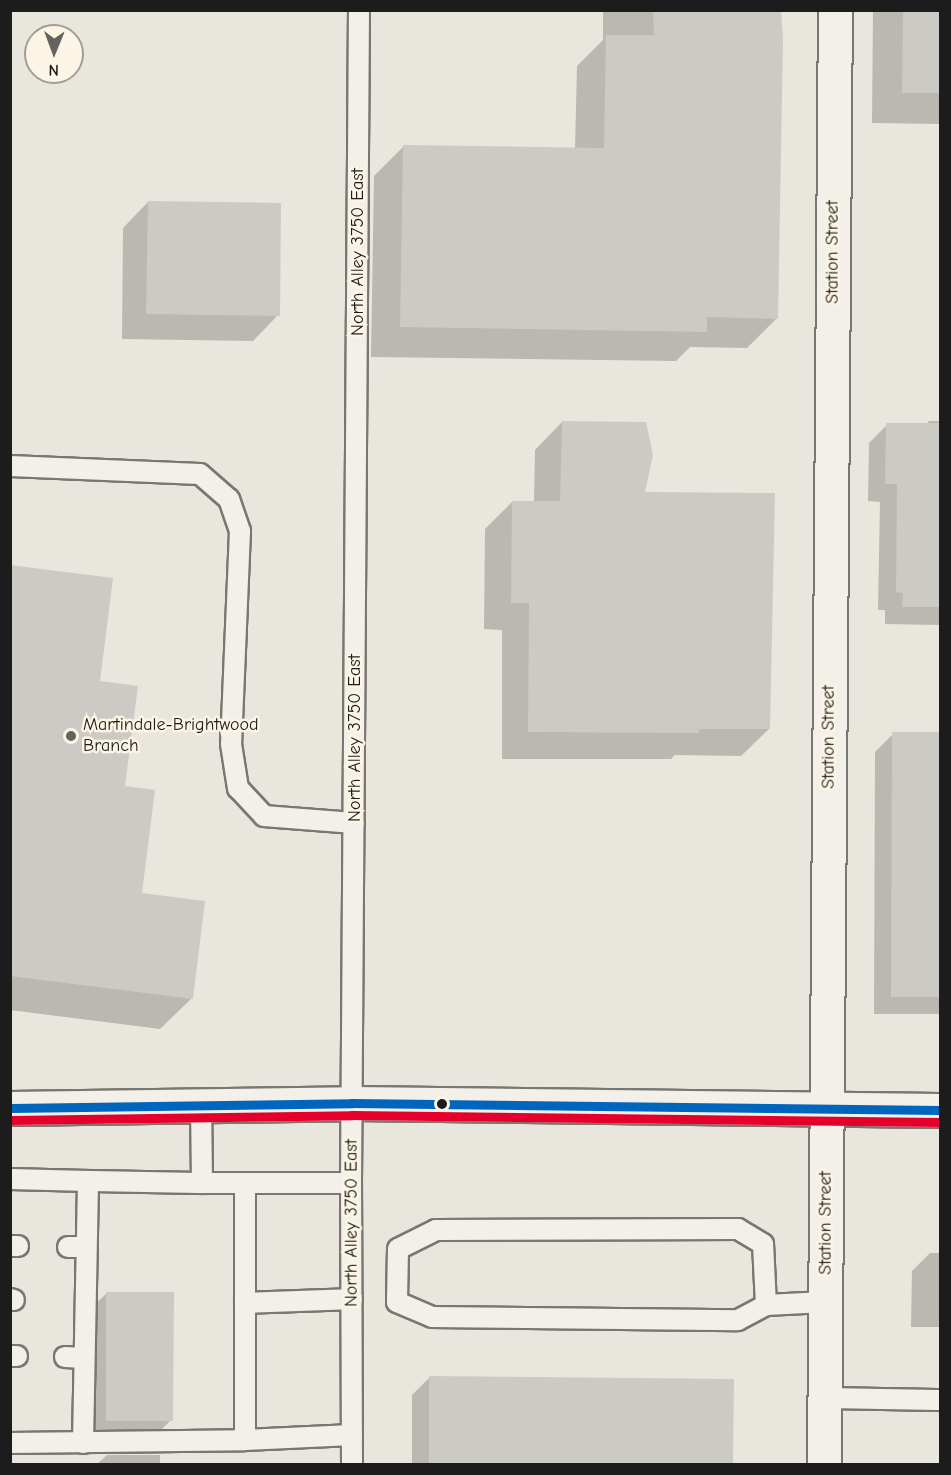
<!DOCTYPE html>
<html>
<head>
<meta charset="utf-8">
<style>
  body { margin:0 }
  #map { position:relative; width:951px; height:1475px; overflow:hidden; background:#e9e6de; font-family:"Comic Neue",sans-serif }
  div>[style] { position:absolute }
  .shadow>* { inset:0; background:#0003 }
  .building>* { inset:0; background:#cccac4 }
  .roads { filter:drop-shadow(2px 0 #787773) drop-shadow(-2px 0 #787773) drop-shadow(0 2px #787773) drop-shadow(0 -2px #787773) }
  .service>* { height:20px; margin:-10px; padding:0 10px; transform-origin:10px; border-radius:10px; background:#f3f0ea }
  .minor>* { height:33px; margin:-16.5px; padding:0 16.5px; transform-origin:16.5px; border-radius:16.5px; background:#f3f0ea }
  .tertiary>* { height:33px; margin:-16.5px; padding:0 16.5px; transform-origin:16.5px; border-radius:16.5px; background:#f3f0ea }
  .bus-1>* { height:9px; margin:-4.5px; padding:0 4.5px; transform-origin:4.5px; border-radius:4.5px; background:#0065bd }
  .bus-2>* { height:9px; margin:-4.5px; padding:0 4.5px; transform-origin:4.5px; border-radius:4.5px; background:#e4002b }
  .dots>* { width:16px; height:16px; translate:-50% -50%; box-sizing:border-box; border:3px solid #fcf5e5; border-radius:50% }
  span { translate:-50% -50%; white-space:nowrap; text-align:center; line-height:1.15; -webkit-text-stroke:5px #fcf5e5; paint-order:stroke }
  .street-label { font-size:18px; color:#1c1c1c }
  .poi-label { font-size:18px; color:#1c1c1c }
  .left { translate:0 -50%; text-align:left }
  .frame { position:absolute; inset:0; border:12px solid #1c1c1c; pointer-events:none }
  .north { position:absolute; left:24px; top:24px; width:60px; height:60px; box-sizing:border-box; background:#fcf5e5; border:2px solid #a29e95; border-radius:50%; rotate:181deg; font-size:16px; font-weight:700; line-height:24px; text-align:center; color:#1c1c1c }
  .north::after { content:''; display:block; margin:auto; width:21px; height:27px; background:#646360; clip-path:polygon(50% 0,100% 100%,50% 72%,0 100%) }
</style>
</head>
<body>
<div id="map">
  <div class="shadow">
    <div style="clip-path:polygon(603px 10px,781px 10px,777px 318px,747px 348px,690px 347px,676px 361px,371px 357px,374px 176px,404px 146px,575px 149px,577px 66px,603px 40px)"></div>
    <div style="clip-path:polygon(873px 10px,940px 10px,940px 124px,872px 123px)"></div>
    <div style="clip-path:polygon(148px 202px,278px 315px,253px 341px,122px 339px,123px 228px)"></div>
    <div style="clip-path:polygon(929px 421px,940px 421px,940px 625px,885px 624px,885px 610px,878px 610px,880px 502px,868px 501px,869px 443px,887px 425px,926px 425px)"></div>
    <div style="clip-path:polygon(562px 422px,643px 493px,769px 729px,741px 756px,675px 755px,671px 759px,502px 759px,502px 630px,484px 629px,485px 529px,512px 502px,534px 502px,535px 450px)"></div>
    <div style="clip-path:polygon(10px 567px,99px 683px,124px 788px,140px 894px,191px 999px,160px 1029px,10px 1010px)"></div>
    <div style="clip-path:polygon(893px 734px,940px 734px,940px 1014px,874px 1014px,875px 752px)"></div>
    <div style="clip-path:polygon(930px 1253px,940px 1253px,940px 1327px,911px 1327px,912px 1271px)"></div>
    <div style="clip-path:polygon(106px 1294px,171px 1420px,153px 1438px,89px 1447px,88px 1311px)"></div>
    <div style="clip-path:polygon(430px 1377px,733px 1381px,732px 1464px,412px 1464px,412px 1395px)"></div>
    <div style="clip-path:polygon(107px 1455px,160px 1455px,160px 1464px,97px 1464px)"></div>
  </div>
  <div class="building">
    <div style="clip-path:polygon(653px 10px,781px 10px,783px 38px,778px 319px,707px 317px,707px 332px,400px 327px,403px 145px,604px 148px,606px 35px,654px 35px)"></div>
    <div style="clip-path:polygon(903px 10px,940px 10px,940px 93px,902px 93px)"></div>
    <div style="clip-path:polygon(148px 201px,281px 203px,280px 316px,146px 314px)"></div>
    <div style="clip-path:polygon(562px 421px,646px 422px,653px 455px,645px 492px,775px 493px,770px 729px,699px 729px,699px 733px,528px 732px,529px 603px,511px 603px,512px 501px,560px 501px)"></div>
    <div style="clip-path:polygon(886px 423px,940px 423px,940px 607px,902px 607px,903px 593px,896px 592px,897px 484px,885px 484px)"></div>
    <div style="clip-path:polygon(10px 565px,113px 578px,100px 681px,138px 686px,125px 786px,155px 790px,142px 893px,205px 901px,193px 999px,10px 976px)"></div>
    <div style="clip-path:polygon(892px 732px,940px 732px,940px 997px,891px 997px)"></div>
    <div style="clip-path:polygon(106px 1292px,174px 1292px,173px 1421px,106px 1421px)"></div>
    <div style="clip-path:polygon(429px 1376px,734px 1379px,733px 1464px,429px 1464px)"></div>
  </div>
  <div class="roads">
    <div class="service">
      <div style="left:10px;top:466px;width:190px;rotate:2.4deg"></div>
      <div style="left:200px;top:474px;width:38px;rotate:41deg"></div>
      <div style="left:229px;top:499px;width:34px;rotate:71deg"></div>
      <div style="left:240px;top:531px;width:213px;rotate:92.4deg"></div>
      <div style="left:231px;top:744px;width:45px;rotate:81deg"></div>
      <div style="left:238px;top:788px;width:38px;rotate:47deg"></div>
      <div style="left:264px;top:816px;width:90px;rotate:4.4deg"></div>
      <div style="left:10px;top:1179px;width:78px;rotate:1.5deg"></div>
      <div style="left:245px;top:1183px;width:106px"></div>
      <div style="left:10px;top:1246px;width:8px"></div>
      <div style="left:68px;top:1247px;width:18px"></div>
      <div style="left:10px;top:1299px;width:4px;rotate:14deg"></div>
      <div style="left:245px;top:1303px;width:107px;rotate:-2.1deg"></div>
      <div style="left:766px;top:1305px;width:61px;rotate:-92.8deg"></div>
      <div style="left:763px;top:1244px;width:29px;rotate:-149deg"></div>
      <div style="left:738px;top:1229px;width:302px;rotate:179.8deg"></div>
      <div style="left:436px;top:1230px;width:42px;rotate:153.4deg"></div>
      <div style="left:398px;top:1249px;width:53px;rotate:91.1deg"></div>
      <div style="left:397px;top:1302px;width:38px;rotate:23deg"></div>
      <div style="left:432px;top:1317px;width:306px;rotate:0.6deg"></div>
      <div style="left:738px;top:1320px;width:32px;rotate:-28deg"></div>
      <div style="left:766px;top:1305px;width:59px;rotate:-2.9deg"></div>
      <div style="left:10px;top:1356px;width:7px"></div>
      <div style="left:65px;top:1357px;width:19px;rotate:3deg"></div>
      <div style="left:825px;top:1398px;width:115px;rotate:1deg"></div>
      <div style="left:245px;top:1440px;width:107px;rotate:-2.7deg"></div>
      <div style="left:10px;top:1443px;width:235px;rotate:-0.7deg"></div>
      <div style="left:245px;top:1440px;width:257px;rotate:-90deg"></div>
      <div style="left:245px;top:1183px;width:43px;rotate:180deg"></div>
      <div style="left:202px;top:1183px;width:78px;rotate:-90.7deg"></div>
      <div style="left:83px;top:1443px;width:262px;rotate:-88.9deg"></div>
      <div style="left:88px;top:1181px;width:114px;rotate:1deg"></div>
      <div style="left:352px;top:1464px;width:281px;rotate:-90.2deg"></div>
      <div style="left:351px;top:1183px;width:1173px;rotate:-89.61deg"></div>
    </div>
    <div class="minor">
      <div style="left:824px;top:1464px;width:1454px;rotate:-89.57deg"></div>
    </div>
    <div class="tertiary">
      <div style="left:10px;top:1108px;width:342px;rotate:-0.8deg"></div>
      <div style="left:352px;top:1103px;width:588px;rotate:0.68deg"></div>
    </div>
  </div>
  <div class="bus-1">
    <div style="left:10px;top:1108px;width:342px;rotate:-0.8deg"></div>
    <div style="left:352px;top:1103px;width:588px;rotate:0.68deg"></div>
  </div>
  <div class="bus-2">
    <div style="left:10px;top:1120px;width:342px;rotate:-0.8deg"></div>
    <div style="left:352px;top:1115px;width:588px;rotate:0.68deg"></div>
  </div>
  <div class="dots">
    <div style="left:71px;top:736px;background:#646360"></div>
    <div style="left:442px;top:1104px;background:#1c1c1c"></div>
  </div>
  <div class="street-label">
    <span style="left:358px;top:252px;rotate:-90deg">North Alley 3750 East</span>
    <span style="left:833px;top:252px;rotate:-90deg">Station Street</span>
    <span style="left:829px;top:737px;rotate:-90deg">Station Street</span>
    <span style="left:355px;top:738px;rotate:-90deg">North Alley 3750 East</span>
    <span style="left:352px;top:1223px;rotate:-90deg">North Alley 3750 East</span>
    <span style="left:826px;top:1223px;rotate:-90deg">Station Street</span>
  </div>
  <div class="poi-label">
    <span class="left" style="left:83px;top:736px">Martindale-Brightwood<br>Branch</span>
  </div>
  <div class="frame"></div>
  <div class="north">N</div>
</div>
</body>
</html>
